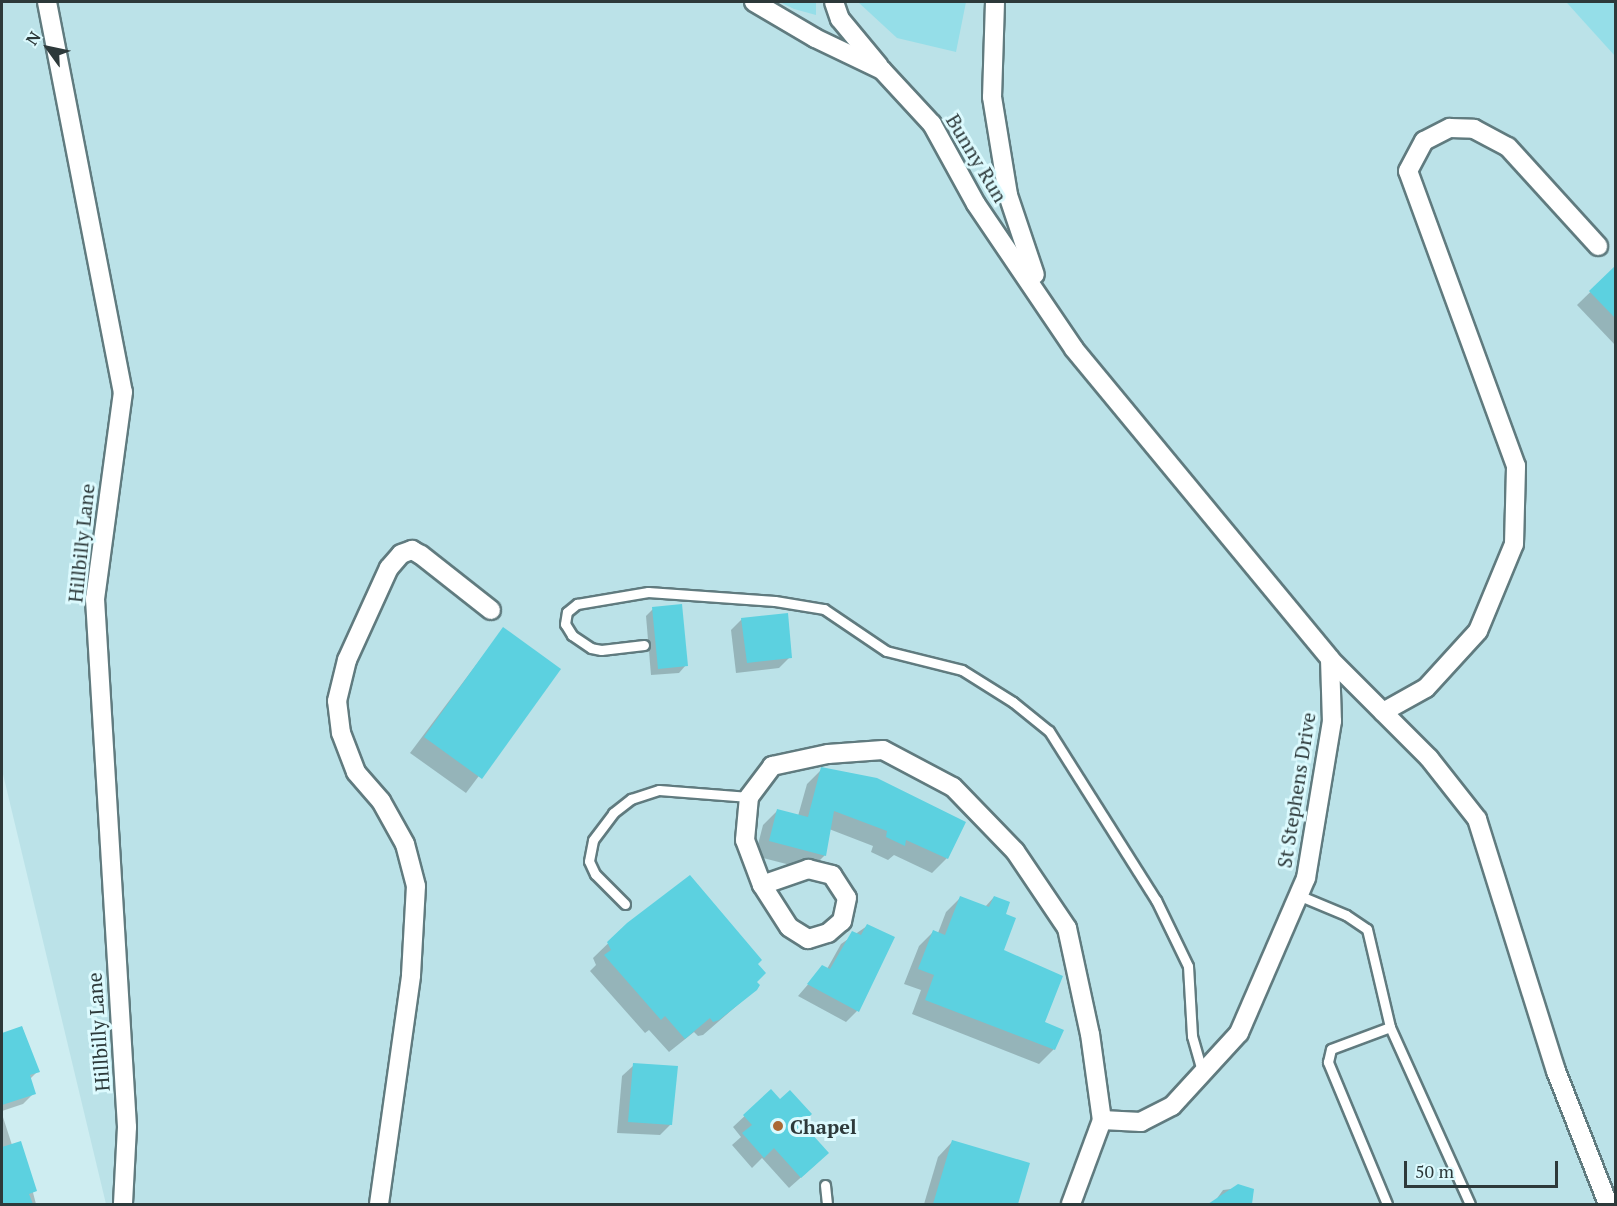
<!DOCTYPE html>
<html>
<head>
<meta charset="utf-8">
<style>
  body { margin:0 }
  #map { position:relative; width:1617px; height:1206px; overflow:hidden; background:#ceedf1; font-family:"PT Serif",serif }
  div>[style] { position:absolute }
  .built>* { inset:0; background:#bbe2e8 }
  .green>* { inset:0; background:#95dee8 }
  .shadow>* { inset:0; background:#0003 }
  .building>* { inset:0; background:#5cd1e0 }
  .roads { filter:drop-shadow(2px 0 #607b7f) drop-shadow(-2px 0 #607b7f) drop-shadow(0 2px #607b7f) drop-shadow(0 -2px #607b7f) }
  .service>* { height:9px; margin:-4.5px; padding:0 4.5px; transform-origin:4.5px; border-radius:4.5px; background:#fff }
  .minor>* { height:18px; margin:-9px; padding:0 9px; transform-origin:9px; border-radius:9px; background:#fff }
  .dots>* { width:16px; height:16px; translate:-50% -50%; box-sizing:border-box; border:3px solid #dcfafe; border-radius:50% }
  span { translate:-50% -50%; white-space:nowrap; text-align:center; line-height:1.15; -webkit-text-stroke:6px #dcfafe; paint-order:stroke }
  .street-label { font-size:20px; color:#2d393a }
  .poi-label { font-size:20px; color:#2d393a; font-weight:700 }
  .left { translate:0 -50%; text-align:left }
  .frame { position:absolute; inset:0; border:3px solid #2d393a; pointer-events:none }
  .north { position:absolute; left:18px; top:18px; width:60px; height:60px; -webkit-text-stroke:4px #dcfafe; paint-order:stroke; rotate:303deg; font-size:16px; font-weight:700; line-height:24px; text-align:center; color:#2d393a }
  .north::after { content:''; display:block; margin:auto; width:21px; height:27px; background:#2d393a; clip-path:polygon(50% 0,100% 100%,50% 72%,0 100%) }
  .scale { position:absolute; left:1404px; top:1161px; width:154px; height:27px; box-sizing:border-box; border:3px solid #2d393a; border-top:0; padding-left:8px; font-size:18px; line-height:21px; white-space:nowrap; color:#2d393a; -webkit-text-stroke:4px #dcfafe; paint-order:stroke }
</style>
</head>
<body>
<div id="map">
  <div class="built">
    <div style="clip-path:polygon(2px 2px,1566px 2px,1616px 56px,1615px 1204px,106px 1204px,2px 770px)"></div>
  </div>
  <div class="green">
    <div style="clip-path:polygon(780px 2px,816px 2px,816px 15px,794px 9px)"></div>
    <div style="clip-path:polygon(858px 2px,966px 2px,956px 52px,897px 38px)"></div>
    <div style="clip-path:polygon(1566px 2px,1615px 2px,1615px 56px)"></div>
  </div>
  <div class="shadow">
    <div style="clip-path:polygon(1616px 267px,1616px 346px,1577px 305px)"></div>
    <div style="clip-path:polygon(653px 609px,686px 665px,679px 673px,651px 675px,646px 616px)"></div>
    <div style="clip-path:polygon(742px 619px,790px 657px,779px 668px,736px 673px,731px 630px)"></div>
    <div style="clip-path:polygon(503px 629px,559px 670px,466px 793px,410px 753px)"></div>
    <div style="clip-path:polygon(822px 769px,947px 858px,932px 873px,894px 855px,888px 860px,871px 852px,873px 846px,829px 829px,825px 855px,810px 870px,755px 856px,763px 825px,777px 811px,798px 816px,807px 784px)"></div>
    <div style="clip-path:polygon(961px 897px,985px 907px,994px 897px,1004px 915px,1002px 950px,1054px 1049px,1039px 1064px,912px 1014px,921px 990px,904px 984px,919px 946px,933px 932px,938px 933px,946px 912px)"></div>
    <div style="clip-path:polygon(628px 924px,756px 964px,756px 989px,703px 1035px,698px 1036px,694px 1032px,669px 1052px,649px 1030px,645px 1033px,590px 971px,596px 965px,593px 958px)"></div>
    <div style="clip-path:polygon(867px 926px,893px 938px,857px 1011px,846px 1022px,798px 996px,823px 967px,827px 969px,841px 944px)"></div>
    <div style="clip-path:polygon(22px 1027px,38px 1071px,30px 1079px,34px 1093px,23px 1104px,2px 1111px,2px 1034px)"></div>
    <div style="clip-path:polygon(634px 1065px,671px 1124px,660px 1135px,617px 1133px,622px 1076px)"></div>
    <div style="clip-path:polygon(771px 1091px,801px 1123px,816px 1164px,789px 1188px,762px 1158px,752px 1168px,732px 1145px,741px 1137px,733px 1127px)"></div>
    <div style="clip-path:polygon(2px 1114px,12px 1145px,20px 1143px,36px 1204px,2px 1204px)"></div>
    <div style="clip-path:polygon(952px 1142px,1028px 1164px,1016px 1204px,924px 1204px,938px 1157px)"></div>
    <div style="clip-path:polygon(1246px 1187px,1252px 1190px,1250px 1204px,1213px 1204px,1223px 1190px)"></div>
  </div>
  <div class="building">
    <div style="clip-path:polygon(1616px 265px,1616px 319px,1589px 291px)"></div>
    <div style="clip-path:polygon(682px 604px,688px 666px,658px 669px,652px 607px)"></div>
    <div style="clip-path:polygon(788px 613px,792px 658px,747px 663px,741px 618px)"></div>
    <div style="clip-path:polygon(503px 627px,561px 669px,482px 779px,424px 737px)"></div>
    <div style="clip-path:polygon(821px 767px,877px 778px,966px 822px,948px 859px,906px 840px,905px 846px,886px 837px,887px 831px,834px 811px,826px 856px,769px 841px,777px 809px,808px 817px)"></div>
    <div style="clip-path:polygon(690px 875px,762px 960px,758px 964px,766px 973px,757px 982px,760px 985px,757px 990px,719px 1020px,713px 1022px,710px 1018px,685px 1039px,665px 1016px,661px 1020px,604px 955px,611px 950px,607px 942px,627px 923px)"></div>
    <div style="clip-path:polygon(960px 896px,989px 907px,994px 896px,1010px 902px,1006px 914px,1016px 918px,1004px 950px,1063px 976px,1045px 1022px,1064px 1030px,1055px 1050px,925px 1000px,934px 975px,918px 969px,933px 930px,945px 935px)"></div>
    <div style="clip-path:polygon(867px 924px,895px 937px,859px 1012px,807px 984px,822px 965px,830px 969px,852px 931px,861px 935px)"></div>
    <div style="clip-path:polygon(22px 1026px,40px 1072px,30px 1075px,36px 1094px,2px 1105px,2px 1033px)"></div>
    <div style="clip-path:polygon(633px 1063px,678px 1066px,672px 1125px,628px 1122px)"></div>
    <div style="clip-path:polygon(771px 1089px,780px 1099px,790px 1090px,812px 1114px,802px 1123px,829px 1153px,801px 1178px,774px 1148px,764px 1158px,742px 1133px,752px 1125px,743px 1115px)"></div>
    <div style="clip-path:polygon(952px 1140px,1030px 1163px,1018px 1204px,933px 1204px)"></div>
    <div style="clip-path:polygon(21px 1141px,37px 1191px,29px 1194px,33px 1204px,2px 1204px,2px 1147px)"></div>
    <div style="clip-path:polygon(1238px 1184px,1254px 1189px,1252px 1204px,1208px 1204px)"></div>
  </div>
  <div class="roads">
    <div class="service">
      <div style="left:644px;top:645px;width:43px;rotate:173.4deg"></div>
      <div style="left:601px;top:650px;width:10px;rotate:-169deg"></div>
      <div style="left:591px;top:648px;width:23px;rotate:-146deg"></div>
      <div style="left:572px;top:635px;width:13px;rotate:-122deg"></div>
      <div style="left:565px;top:624px;width:12px;rotate:-81deg"></div>
      <div style="left:567px;top:612px;width:13px;rotate:-39deg"></div>
      <div style="left:577px;top:604px;width:72px;rotate:-9.6deg"></div>
      <div style="left:648px;top:592px;width:127px;rotate:4.1deg"></div>
      <div style="left:775px;top:601px;width:50px;rotate:9.3deg"></div>
      <div style="left:824px;top:609px;width:75px;rotate:34.1deg"></div>
      <div style="left:886px;top:651px;width:78px;rotate:14deg"></div>
      <div style="left:962px;top:670px;width:60px;rotate:32.1deg"></div>
      <div style="left:1013px;top:702px;width:46px;rotate:38.9deg"></div>
      <div style="left:1049px;top:731px;width:200px;rotate:57.7deg"></div>
      <div style="left:1156px;top:900px;width:73px;rotate:64.1deg"></div>
      <div style="left:1188px;top:966px;width:70px;rotate:86.7deg"></div>
      <div style="left:1192px;top:1036px;width:40px;rotate:74deg"></div>
      <div style="left:1298px;top:895px;width:52px;rotate:22.6deg"></div>
      <div style="left:1346px;top:915px;width:25px;rotate:34deg"></div>
      <div style="left:1367px;top:929px;width:101px;rotate:76.8deg"></div>
      <div style="left:1390px;top:1027px;width:194px;rotate:65.7deg"></div>
      <div style="left:625px;top:904px;width:42px;rotate:-135deg"></div>
      <div style="left:595px;top:874px;width:14px;rotate:-115deg"></div>
      <div style="left:589px;top:861px;width:21px;rotate:-79deg"></div>
      <div style="left:593px;top:840px;width:34px;rotate:-53deg"></div>
      <div style="left:613px;top:813px;width:23px;rotate:-38deg"></div>
      <div style="left:631px;top:799px;width:29px;rotate:-18deg"></div>
      <div style="left:659px;top:790px;width:90px;rotate:4.4deg"></div>
      <div style="left:825px;top:1185px;width:19px;rotate:84deg"></div>
      <div style="left:1387px;top:1204px;width:154px;rotate:-112.6deg"></div>
      <div style="left:1328px;top:1062px;width:13px;rotate:-77deg"></div>
      <div style="left:1331px;top:1049px;width:63px;rotate:-20.4deg"></div>
    </div>
    <div class="minor">
      <div style="left:47px;top:2px;width:397px;rotate:79deg"></div>
      <div style="left:123px;top:392px;width:209px;rotate:97.7deg"></div>
      <div style="left:95px;top:599px;width:529px;rotate:86.53deg"></div>
      <div style="left:127px;top:1127px;width:77px;rotate:93deg"></div>
      <div style="left:754px;top:2px;width:71px;rotate:30.5deg"></div>
      <div style="left:815px;top:38px;width:74px;rotate:25.5deg"></div>
      <div style="left:882px;top:70px;width:74px;rotate:47.2deg"></div>
      <div style="left:932px;top:124px;width:91px;rotate:61.2deg"></div>
      <div style="left:976px;top:204px;width:175px;rotate:55.9deg"></div>
      <div style="left:1074px;top:349px;width:402px;rotate:50.4deg"></div>
      <div style="left:1330px;top:659px;width:62px;rotate:88.2deg"></div>
      <div style="left:1332px;top:721px;width:159px;rotate:99.4deg"></div>
      <div style="left:1306px;top:878px;width:169px;rotate:113.4deg"></div>
      <div style="left:1239px;top:1033px;width:99px;rotate:132.5deg"></div>
      <div style="left:1172px;top:1106px;width:35px;rotate:153deg"></div>
      <div style="left:1141px;top:1122px;width:39px;rotate:-177deg"></div>
      <div style="left:1102px;top:1120px;width:90px;rotate:110.3deg"></div>
      <div style="left:834px;top:2px;width:18px;rotate:71deg"></div>
      <div style="left:840px;top:19px;width:61px;rotate:50.3deg"></div>
      <div style="left:995px;top:2px;width:95px;rotate:91.8deg"></div>
      <div style="left:992px;top:97px;width:99px;rotate:80.7deg"></div>
      <div style="left:1008px;top:195px;width:84px;rotate:71.4deg"></div>
      <div style="left:1330px;top:659px;width:140px;rotate:45deg"></div>
      <div style="left:1429px;top:758px;width:78px;rotate:51.8deg"></div>
      <div style="left:1477px;top:819px;width:264px;rotate:72.6deg"></div>
      <div style="left:1556px;top:1071px;width:143px;rotate:68.6deg"></div>
      <div style="left:1383px;top:712px;width:49px;rotate:-29.2deg"></div>
      <div style="left:1426px;top:688px;width:77px;rotate:-47.6deg"></div>
      <div style="left:1478px;top:631px;width:94px;rotate:-67.5deg"></div>
      <div style="left:1514px;top:544px;width:78px;rotate:-88.5deg"></div>
      <div style="left:1516px;top:466px;width:314px;rotate:-110.1deg"></div>
      <div style="left:1408px;top:171px;width:34px;rotate:-62deg"></div>
      <div style="left:1424px;top:141px;width:29px;rotate:-27deg"></div>
      <div style="left:1450px;top:128px;width:24px;rotate:2deg"></div>
      <div style="left:1474px;top:129px;width:38px;rotate:28deg"></div>
      <div style="left:1508px;top:147px;width:134px;rotate:47.7deg"></div>
      <div style="left:762px;top:885px;width:49px;rotate:-19.2deg"></div>
      <div style="left:808px;top:869px;width:25px;rotate:14deg"></div>
      <div style="left:832px;top:875px;width:27px;rotate:57deg"></div>
      <div style="left:847px;top:898px;width:24px;rotate:102deg"></div>
      <div style="left:842px;top:921px;width:18px;rotate:139deg"></div>
      <div style="left:828px;top:933px;width:21px;rotate:163deg"></div>
      <div style="left:808px;top:939px;width:22px;rotate:-148deg"></div>
      <div style="left:789px;top:927px;width:50px;rotate:-122.7deg"></div>
      <div style="left:762px;top:885px;width:48px;rotate:-110.7deg"></div>
      <div style="left:745px;top:840px;width:43px;rotate:-84.7deg"></div>
      <div style="left:749px;top:797px;width:39px;rotate:-53deg"></div>
      <div style="left:772px;top:766px;width:57px;rotate:-12.1deg"></div>
      <div style="left:828px;top:754px;width:55px;rotate:-4.2deg"></div>
      <div style="left:883px;top:750px;width:79px;rotate:27.9deg"></div>
      <div style="left:953px;top:787px;width:89px;rotate:45.9deg"></div>
      <div style="left:1015px;top:851px;width:93px;rotate:56deg"></div>
      <div style="left:1067px;top:928px;width:108px;rotate:77.8deg"></div>
      <div style="left:1090px;top:1034px;width:87px;rotate:82.1deg"></div>
      <div style="left:379px;top:1204px;width:231px;rotate:-82deg"></div>
      <div style="left:411px;top:975px;width:89px;rotate:-86.8deg"></div>
      <div style="left:416px;top:886px;width:43px;rotate:-104.7deg"></div>
      <div style="left:405px;top:844px;width:49px;rotate:-119.2deg"></div>
      <div style="left:381px;top:801px;width:38px;rotate:-131deg"></div>
      <div style="left:356px;top:772px;width:42px;rotate:-111deg"></div>
      <div style="left:341px;top:733px;width:32px;rotate:-97deg"></div>
      <div style="left:337px;top:701px;width:42px;rotate:-76.3deg"></div>
      <div style="left:347px;top:660px;width:101px;rotate:-65.5deg"></div>
      <div style="left:389px;top:568px;width:18px;rotate:-49deg"></div>
      <div style="left:401px;top:554px;width:12px;rotate:-20deg"></div>
      <div style="left:412px;top:550px;width:10px;rotate:29deg"></div>
      <div style="left:421px;top:555px;width:89px;rotate:38.2deg"></div>
    </div>
  </div>
  <div class="dots">
    <div style="left:778px;top:1126px;background:#ab6935"></div>
  </div>
  <div class="street-label">
    <span style="left:977px;top:158px;rotate:59deg">Bunny Run</span>
    <span style="left:81px;top:543px;rotate:-84deg">Hillbilly Lane</span>
    <span style="left:1296px;top:790px;rotate:-81deg">St Stephens Drive</span>
    <span style="left:98px;top:1032px;rotate:-94deg">Hillbilly Lane</span>
  </div>
  <div class="poi-label">
    <span class="left" style="left:790px;top:1126px">Chapel</span>
  </div>
  <div class="frame"></div>
  <div class="north">N</div>
  <div class="scale">50 m</div>
</div>
</body>
</html>
